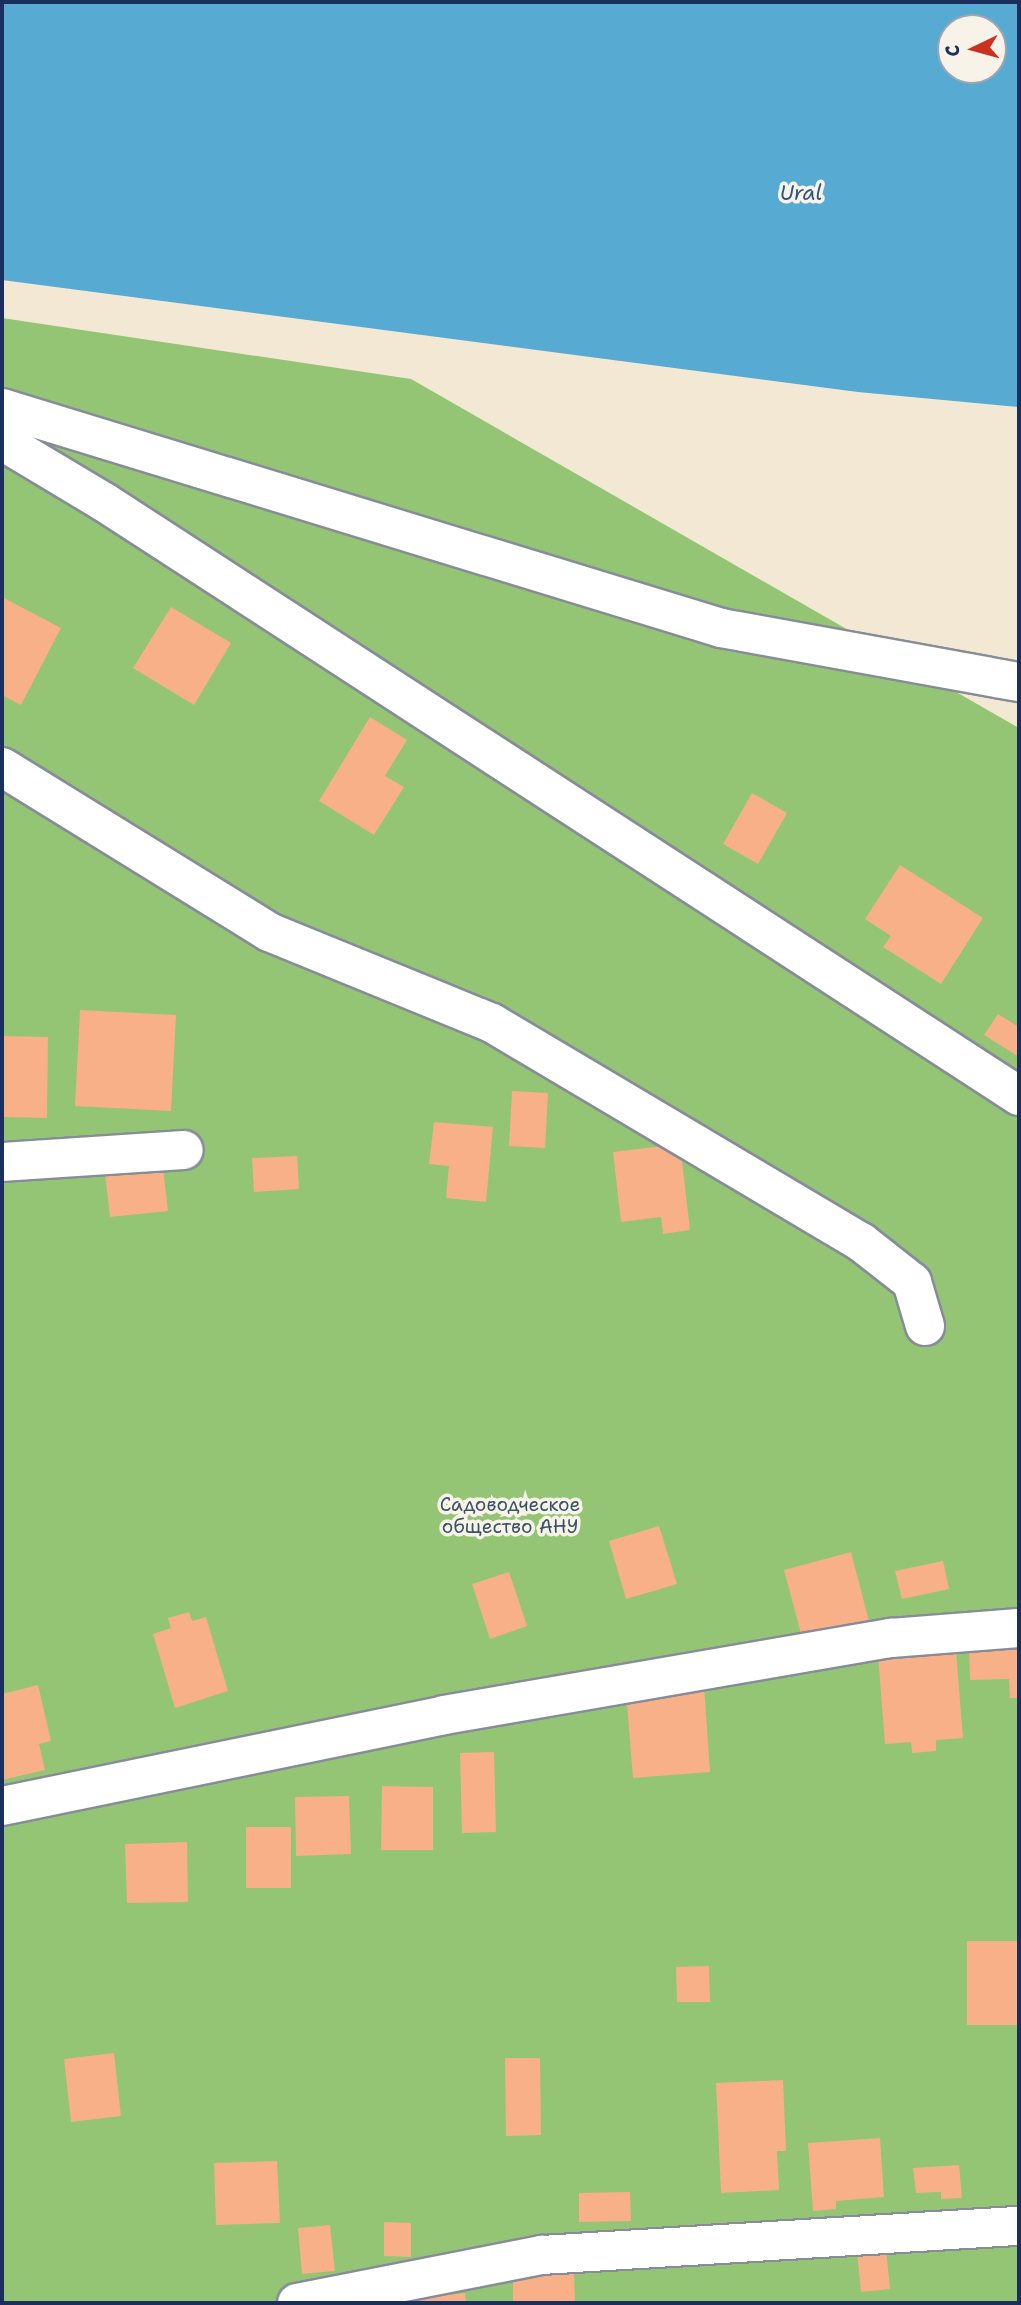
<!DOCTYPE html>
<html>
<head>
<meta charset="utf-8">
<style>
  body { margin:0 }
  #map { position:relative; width:1021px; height:2305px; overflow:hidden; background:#f3e8d3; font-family:"Shantell Sans",sans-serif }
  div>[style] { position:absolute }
  .green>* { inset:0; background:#93c575 }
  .water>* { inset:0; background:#57aad2 }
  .building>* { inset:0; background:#f7b088 }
  .roads { filter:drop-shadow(2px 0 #878c98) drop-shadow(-2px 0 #878c98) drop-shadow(0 2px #878c98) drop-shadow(0 -2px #878c98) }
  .minor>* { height:38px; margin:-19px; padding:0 19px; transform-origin:19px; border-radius:19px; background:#fff }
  span { translate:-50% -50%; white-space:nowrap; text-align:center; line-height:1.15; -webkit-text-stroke:7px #f7f3e8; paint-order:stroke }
  .park-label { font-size:19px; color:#395464 }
  .water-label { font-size:21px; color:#2d5481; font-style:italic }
  .frame { position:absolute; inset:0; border:4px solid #1b2f5e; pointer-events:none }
  .north { position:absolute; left:937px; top:14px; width:70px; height:70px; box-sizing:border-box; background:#f7f3e8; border:2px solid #9fa5b1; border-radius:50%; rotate:265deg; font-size:19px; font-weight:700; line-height:28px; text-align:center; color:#1b2f5e }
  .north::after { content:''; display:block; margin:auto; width:24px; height:32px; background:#c8321e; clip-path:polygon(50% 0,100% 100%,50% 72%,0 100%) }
</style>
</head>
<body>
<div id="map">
  <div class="green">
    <div style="clip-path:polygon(2px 318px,411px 379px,1019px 728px,1019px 2303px,2px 2303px)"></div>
  </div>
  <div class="water">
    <div style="clip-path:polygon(evenodd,2px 2px,1019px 2px,1019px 407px,858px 392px,2px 280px,2px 2px,951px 28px,993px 28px,993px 70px,951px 70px,951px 28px)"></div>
  </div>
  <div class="building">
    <div style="clip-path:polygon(2px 597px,61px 628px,21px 705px,2px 695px)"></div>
    <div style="clip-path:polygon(171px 607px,231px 643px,194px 705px,133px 668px)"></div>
    <div style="clip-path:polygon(370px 717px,407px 740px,385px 776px,404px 787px,374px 835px,319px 801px)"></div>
    <div style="clip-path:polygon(752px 793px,787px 813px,758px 864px,723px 844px)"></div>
    <div style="clip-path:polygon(900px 865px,983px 918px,941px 984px,883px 947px,891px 936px,865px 919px)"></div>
    <div style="clip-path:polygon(80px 1010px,176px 1015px,171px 1111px,75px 1106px)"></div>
    <div style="clip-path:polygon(998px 1014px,1019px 1027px,1019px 1057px,984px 1035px)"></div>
    <div style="clip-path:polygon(2px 1036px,48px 1037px,47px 1118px,2px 1117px)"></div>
    <div style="clip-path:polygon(512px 1091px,548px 1093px,545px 1148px,509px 1146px)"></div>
    <div style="clip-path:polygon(434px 1122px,493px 1127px,486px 1202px,446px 1198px,449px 1166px,429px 1164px)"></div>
    <div style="clip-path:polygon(680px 1144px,690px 1230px,663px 1234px,661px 1217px,621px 1222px,613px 1152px)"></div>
    <div style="clip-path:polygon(297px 1156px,299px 1189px,254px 1192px,252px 1158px)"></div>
    <div style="clip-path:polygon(163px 1168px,168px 1211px,110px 1217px,105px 1174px)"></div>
    <div style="clip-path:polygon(659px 1526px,677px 1584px,626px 1599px,609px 1541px)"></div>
    <div style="clip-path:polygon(851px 1552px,869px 1621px,802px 1638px,784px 1570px)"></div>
    <div style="clip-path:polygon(943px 1561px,949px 1589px,902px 1599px,895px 1571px)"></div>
    <div style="clip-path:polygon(509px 1572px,527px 1626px,490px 1639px,472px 1584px)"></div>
    <div style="clip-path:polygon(189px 1612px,192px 1621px,206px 1617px,228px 1691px,175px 1708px,153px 1634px,171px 1628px,168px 1618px)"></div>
    <div style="clip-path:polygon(1019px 1646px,1019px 1698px,1010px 1698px,1009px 1679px,970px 1680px,969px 1647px)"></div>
    <div style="clip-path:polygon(956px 1650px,963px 1738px,936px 1740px,936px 1751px,912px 1753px,911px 1742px,885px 1744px,878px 1656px)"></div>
    <div style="clip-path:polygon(38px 1685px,51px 1741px,39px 1744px,45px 1770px,2px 1780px,2px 1694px)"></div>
    <div style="clip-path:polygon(704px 1686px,710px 1772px,633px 1778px,626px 1692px)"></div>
    <div style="clip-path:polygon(494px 1752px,496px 1832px,462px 1833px,460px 1753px)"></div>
    <div style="clip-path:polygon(382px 1786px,433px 1787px,433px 1850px,381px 1850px)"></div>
    <div style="clip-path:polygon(349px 1796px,351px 1854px,296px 1856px,295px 1797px)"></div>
    <div style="clip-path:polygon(246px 1827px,291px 1827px,291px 1888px,246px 1888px)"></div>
    <div style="clip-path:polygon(187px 1842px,188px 1902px,127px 1903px,125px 1844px)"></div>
    <div style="clip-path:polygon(967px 1941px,1019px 1941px,1019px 2025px,967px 2025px)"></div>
    <div style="clip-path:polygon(709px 1966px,710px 2002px,677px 2002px,676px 1967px)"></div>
    <div style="clip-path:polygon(114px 2053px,121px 2116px,71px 2122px,64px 2059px)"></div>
    <div style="clip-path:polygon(505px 2058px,540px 2058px,541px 2135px,506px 2136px)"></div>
    <div style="clip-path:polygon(783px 2080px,786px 2151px,777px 2151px,779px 2190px,721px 2193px,716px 2083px)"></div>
    <div style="clip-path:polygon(880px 2138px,884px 2197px,836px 2201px,836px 2209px,813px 2211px,808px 2143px)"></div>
    <div style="clip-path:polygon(277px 2161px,280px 2223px,216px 2225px,214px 2163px)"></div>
    <div style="clip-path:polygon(959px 2165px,962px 2198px,941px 2199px,941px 2192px,916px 2193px,913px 2168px)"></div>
    <div style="clip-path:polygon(630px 2192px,631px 2221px,579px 2222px,579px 2193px)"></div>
    <div style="clip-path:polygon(384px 2222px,411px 2223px,411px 2257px,384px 2256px)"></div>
    <div style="clip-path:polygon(330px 2225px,335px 2271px,302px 2274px,298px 2228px)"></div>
    <div style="clip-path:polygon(886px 2249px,890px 2289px,861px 2292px,857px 2252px)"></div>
    <div style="clip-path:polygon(574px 2273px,575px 2303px,513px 2303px,513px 2274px)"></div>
    <div style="clip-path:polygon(465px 2293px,466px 2303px,417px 2303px,417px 2298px)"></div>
  </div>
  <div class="roads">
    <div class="minor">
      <div style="left:2px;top:408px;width:752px;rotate:17.01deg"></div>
      <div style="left:721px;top:628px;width:303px;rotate:10.3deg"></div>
      <div style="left:2px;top:441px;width:119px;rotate:30.9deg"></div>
      <div style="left:104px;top:502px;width:1091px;rotate:32.99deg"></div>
      <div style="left:2px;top:767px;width:314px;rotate:31.7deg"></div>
      <div style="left:269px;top:932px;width:241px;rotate:22.2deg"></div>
      <div style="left:492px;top:1023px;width:429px;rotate:30.7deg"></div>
      <div style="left:861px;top:1242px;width:65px;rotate:38.1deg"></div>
      <div style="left:912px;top:1282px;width:46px;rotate:73.5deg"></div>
      <div style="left:2px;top:1162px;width:182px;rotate:-3.8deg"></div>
      <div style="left:2px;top:1806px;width:451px;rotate:-11.6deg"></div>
      <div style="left:444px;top:1715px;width:454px;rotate:-9.8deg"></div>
      <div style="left:891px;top:1638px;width:128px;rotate:-4.5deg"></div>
      <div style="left:297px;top:2303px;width:250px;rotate:-11.1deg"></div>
      <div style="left:542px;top:2255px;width:478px;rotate:-3.5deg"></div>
    </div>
  </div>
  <div class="park-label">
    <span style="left:510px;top:1516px">Садоводческое<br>общество АНУ</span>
  </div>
  <div class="water-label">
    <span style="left:801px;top:193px">Ural</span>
  </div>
  <div class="frame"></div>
  <div class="north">С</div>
</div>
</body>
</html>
